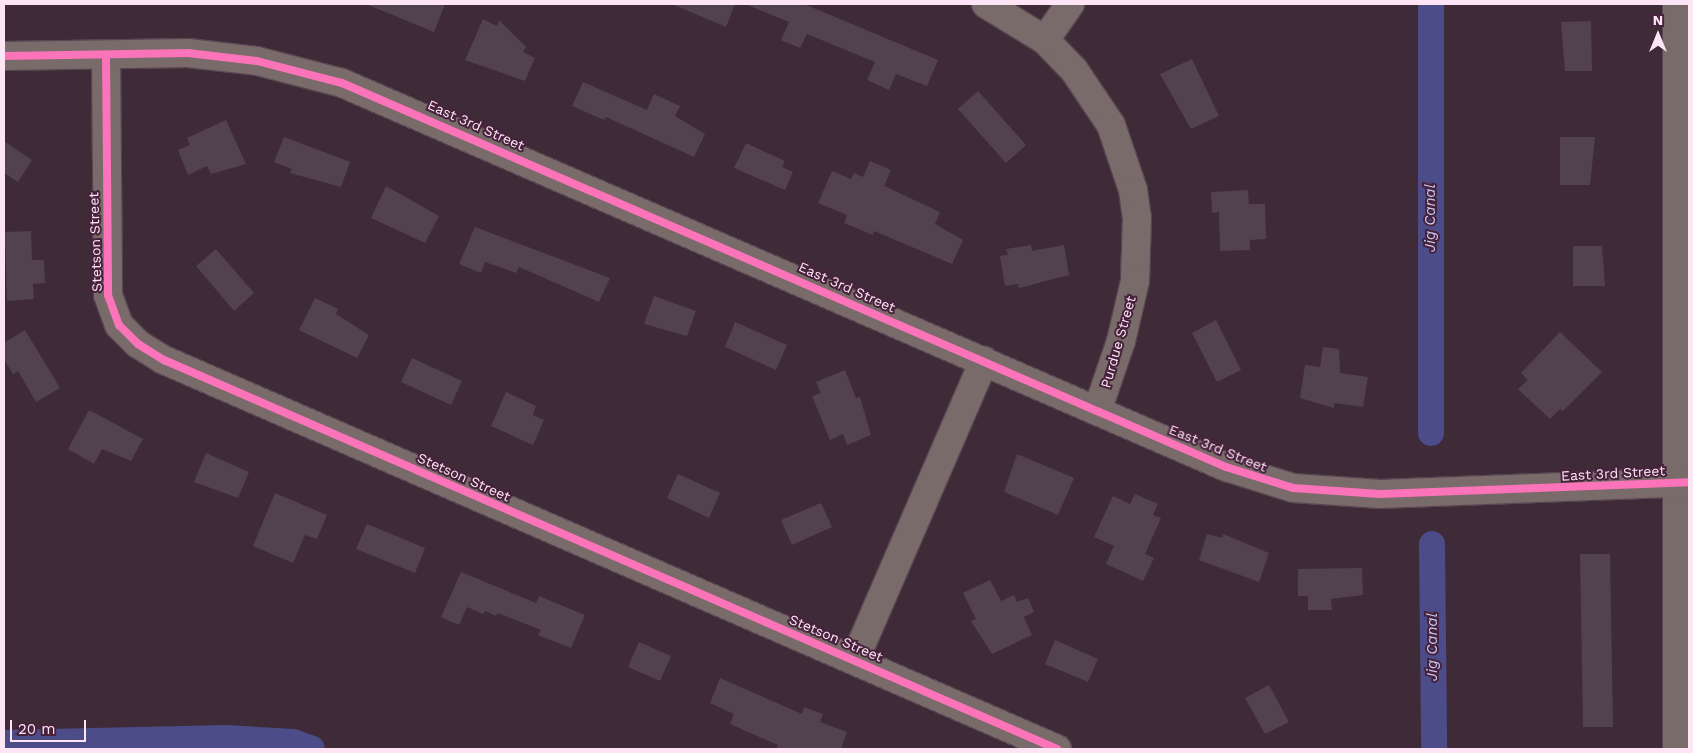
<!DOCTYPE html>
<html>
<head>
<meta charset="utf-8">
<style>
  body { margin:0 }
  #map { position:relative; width:1693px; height:753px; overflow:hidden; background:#3f2a38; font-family:"Work Sans",sans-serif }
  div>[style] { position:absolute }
  .canal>* { height:26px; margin:-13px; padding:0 13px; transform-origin:13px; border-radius:13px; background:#4c4c88 }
  .building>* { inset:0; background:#52424d }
  .roads { filter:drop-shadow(1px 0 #584652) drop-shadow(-1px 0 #584652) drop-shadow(0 1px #584652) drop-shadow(0 -1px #584652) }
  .minor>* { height:28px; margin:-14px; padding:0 14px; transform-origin:14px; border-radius:14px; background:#796b6a }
  .cycleway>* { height:8px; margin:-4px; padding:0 4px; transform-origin:4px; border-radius:4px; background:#fb73b8 }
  span { translate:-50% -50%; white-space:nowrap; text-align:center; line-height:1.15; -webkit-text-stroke:4px #47223c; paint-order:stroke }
  .street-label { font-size:14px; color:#fee5f5 }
  .water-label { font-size:15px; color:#c6caf1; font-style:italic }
  .frame { position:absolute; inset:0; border:5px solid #fee5f5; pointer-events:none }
  .north { position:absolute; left:1633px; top:10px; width:50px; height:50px; -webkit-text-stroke:4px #47223c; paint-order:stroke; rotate:0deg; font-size:14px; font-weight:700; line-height:20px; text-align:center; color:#fee5f5 }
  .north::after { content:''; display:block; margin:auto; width:18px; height:22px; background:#fee5f5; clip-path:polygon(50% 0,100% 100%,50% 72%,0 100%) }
  .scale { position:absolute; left:10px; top:720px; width:76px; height:22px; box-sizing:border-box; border:2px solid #fee5f5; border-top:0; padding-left:6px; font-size:15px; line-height:18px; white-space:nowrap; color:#fee5f5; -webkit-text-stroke:4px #47223c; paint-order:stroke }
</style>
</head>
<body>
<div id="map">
  <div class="canal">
    <div style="left:1431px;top:4px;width:429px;rotate:90deg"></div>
    <div style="left:1432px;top:544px;width:205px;rotate:89.4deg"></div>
    <div style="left:4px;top:743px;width:223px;rotate:-1.3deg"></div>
    <div style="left:227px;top:738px;width:66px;rotate:3.5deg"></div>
    <div style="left:293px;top:742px;width:20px;rotate:20deg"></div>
  </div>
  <div class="building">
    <div style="clip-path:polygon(366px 4px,445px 4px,434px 32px)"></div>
    <div style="clip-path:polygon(672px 4px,735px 4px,726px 27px)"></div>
    <div style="clip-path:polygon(745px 4px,804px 4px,938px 60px,927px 86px,896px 74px,889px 90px,867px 80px,875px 62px,807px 34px,800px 48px,781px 40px,789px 22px)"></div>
    <div style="clip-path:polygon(483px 19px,497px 26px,499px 20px,526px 47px,523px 52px,535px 58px,525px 81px,465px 60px)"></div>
    <div style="clip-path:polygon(1591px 21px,1592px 71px,1565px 71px,1561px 22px)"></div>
    <div style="clip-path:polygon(1192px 59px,1219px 116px,1191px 129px,1160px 74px)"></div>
    <div style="clip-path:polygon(583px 82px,647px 110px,654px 94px,680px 106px,675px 116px,705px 134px,694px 157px,606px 117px,604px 120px,572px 106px)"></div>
    <div style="clip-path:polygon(978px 91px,1026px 145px,1006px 163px,958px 109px)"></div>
    <div style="clip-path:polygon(226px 120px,246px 164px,211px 174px,207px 166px,188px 175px,178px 150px,190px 145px,187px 138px)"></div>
    <div style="clip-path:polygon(284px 137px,350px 162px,341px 187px,290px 173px,292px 169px,274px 162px)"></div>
    <div style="clip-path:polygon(1560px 137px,1595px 137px,1590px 185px,1560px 185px)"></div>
    <div style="clip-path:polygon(4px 141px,32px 160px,18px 182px,4px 173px)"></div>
    <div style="clip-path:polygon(746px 143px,785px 161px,782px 167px,793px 172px,785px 190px,734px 168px)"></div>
    <div style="clip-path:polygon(870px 161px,891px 170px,884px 186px,940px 212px,935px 224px,963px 240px,952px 264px,874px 231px,873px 235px,844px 223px,847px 215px,818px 203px,832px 171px,851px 179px,854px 173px,863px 177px)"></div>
    <div style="clip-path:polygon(386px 186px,439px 216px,425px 243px,371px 218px)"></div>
    <div style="clip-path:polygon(1248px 190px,1249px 204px,1265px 204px,1266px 239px,1250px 240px,1250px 250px,1220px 251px,1219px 212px,1212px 213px,1211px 192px)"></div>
    <div style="clip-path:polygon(475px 227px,610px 278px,599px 302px,519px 267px,516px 273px,485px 262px,481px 273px,459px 264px)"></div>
    <div style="clip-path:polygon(31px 231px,32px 260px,44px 260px,45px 283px,33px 284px,34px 299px,7px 301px,5px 232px)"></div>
    <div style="clip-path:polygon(1031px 245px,1032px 251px,1064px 245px,1069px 275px,1019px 288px,1018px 284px,1005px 286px,1000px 256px,1008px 255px,1006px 249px)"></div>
    <div style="clip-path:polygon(1573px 246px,1602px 246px,1605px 286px,1573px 286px)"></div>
    <div style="clip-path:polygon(216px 249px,254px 293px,234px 311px,196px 266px)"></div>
    <div style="clip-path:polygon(654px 296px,696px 311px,687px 336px,644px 324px)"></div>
    <div style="clip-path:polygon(315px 298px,338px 309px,336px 314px,369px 335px,357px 358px,299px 330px)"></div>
    <div style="clip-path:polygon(1216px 320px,1241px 370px,1217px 382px,1192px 333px)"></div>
    <div style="clip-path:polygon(735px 322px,787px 345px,776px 370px,725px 347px)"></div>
    <div style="clip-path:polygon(25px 330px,60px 388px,36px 402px,18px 371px,13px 374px,4px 359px,4px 343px)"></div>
    <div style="clip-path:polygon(1560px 332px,1602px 372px,1563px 411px,1560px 409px,1550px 419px,1518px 389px,1528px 380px,1521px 373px)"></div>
    <div style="clip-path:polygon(1323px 347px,1339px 349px,1340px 373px,1368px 377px,1363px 407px,1334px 403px,1334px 408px,1300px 398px,1305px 365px,1320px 367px)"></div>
    <div style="clip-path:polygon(412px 358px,462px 381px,451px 405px,401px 382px)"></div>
    <div style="clip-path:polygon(845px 370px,856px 398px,860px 397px,871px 435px,847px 445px,843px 434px,830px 440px,812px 396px,821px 393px,816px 382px)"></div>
    <div style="clip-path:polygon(506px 392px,536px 406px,533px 415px,544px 420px,533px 445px,491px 426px)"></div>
    <div style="clip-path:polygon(89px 410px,143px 439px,131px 461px,102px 449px,94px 464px,68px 449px)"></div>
    <div style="clip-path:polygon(206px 453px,249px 472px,238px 498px,194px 482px)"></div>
    <div style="clip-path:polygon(1017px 454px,1074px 478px,1058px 515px,1004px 492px)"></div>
    <div style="clip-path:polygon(678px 474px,720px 493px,709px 518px,667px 498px)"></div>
    <div style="clip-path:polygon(275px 493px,327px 515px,317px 539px,305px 535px,293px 563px,253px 546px)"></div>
    <div style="clip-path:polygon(1135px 494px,1158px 504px,1153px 515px,1161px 518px,1145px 554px,1154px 558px,1143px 581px,1106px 564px,1114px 546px,1094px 537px,1113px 496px,1130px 504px)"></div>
    <div style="clip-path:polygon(821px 503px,832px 527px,792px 545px,781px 520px)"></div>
    <div style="clip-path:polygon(367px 524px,425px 548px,415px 573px,356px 549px)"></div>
    <div style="clip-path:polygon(1207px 534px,1222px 538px,1223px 534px,1269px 553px,1259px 582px,1199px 560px)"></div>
    <div style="clip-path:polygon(1580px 554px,1610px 554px,1613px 727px,1583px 727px)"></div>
    <div style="clip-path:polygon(1362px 568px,1363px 595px,1331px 599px,1332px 610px,1308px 610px,1308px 596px,1298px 596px,1298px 569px)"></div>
    <div style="clip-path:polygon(461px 572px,536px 603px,539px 596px,585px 615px,571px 648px,538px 635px,541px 630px,498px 613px,496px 616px,485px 611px,483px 614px,467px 607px,459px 625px,441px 617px)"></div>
    <div style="clip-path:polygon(990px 580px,1001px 601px,1014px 595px,1017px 602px,1028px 598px,1034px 612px,1024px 617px,1032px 635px,992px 654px,971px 621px,976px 619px,963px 593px)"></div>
    <div style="clip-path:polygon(1055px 640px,1098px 659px,1088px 682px,1045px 664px)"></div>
    <div style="clip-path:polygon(639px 642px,671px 656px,660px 681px,628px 667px)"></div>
    <div style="clip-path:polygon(720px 678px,802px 714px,804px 707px,823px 714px,820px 722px,847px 732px,841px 749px,776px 749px,778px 745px,730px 724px,734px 714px,710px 703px)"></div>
    <div style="clip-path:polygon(1269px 685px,1289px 722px,1265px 734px,1245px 698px)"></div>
  </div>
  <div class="roads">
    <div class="minor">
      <div style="left:986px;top:4px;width:69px;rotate:31.4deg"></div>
      <div style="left:1045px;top:40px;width:42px;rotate:46deg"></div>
      <div style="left:1074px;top:70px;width:66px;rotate:56.1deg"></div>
      <div style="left:1111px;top:125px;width:69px;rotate:71.3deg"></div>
      <div style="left:1133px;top:190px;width:28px;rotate:82deg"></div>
      <div style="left:1137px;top:218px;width:63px;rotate:91.8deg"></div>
      <div style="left:1135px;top:281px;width:62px;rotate:103.1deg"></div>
      <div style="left:1121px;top:341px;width:74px;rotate:108.9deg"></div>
      <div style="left:1677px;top:4px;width:745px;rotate:90deg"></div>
      <div style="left:1045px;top:40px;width:44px;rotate:-55.2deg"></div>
      <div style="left:106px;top:55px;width:240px;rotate:89.5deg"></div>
      <div style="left:108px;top:295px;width:32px;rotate:70deg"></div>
      <div style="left:119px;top:325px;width:27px;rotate:45deg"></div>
      <div style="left:138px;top:344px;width:31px;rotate:32deg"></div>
      <div style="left:164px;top:360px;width:974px;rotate:23.54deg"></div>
      <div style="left:4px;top:56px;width:184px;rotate:-0.9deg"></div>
      <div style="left:188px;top:53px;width:69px;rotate:6.6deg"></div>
      <div style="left:257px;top:61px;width:88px;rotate:14.5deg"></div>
      <div style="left:342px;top:83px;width:964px;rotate:23.48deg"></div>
      <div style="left:1226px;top:467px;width:70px;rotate:17.4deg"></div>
      <div style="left:1293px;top:488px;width:87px;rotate:3.9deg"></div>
      <div style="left:1380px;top:494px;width:309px;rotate:-2.2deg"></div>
      <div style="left:855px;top:659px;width:325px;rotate:-66.6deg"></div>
    </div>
  </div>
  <div class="cycleway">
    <div style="left:106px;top:55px;width:240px;rotate:89.5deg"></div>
    <div style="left:108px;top:295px;width:32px;rotate:70deg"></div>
    <div style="left:119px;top:325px;width:27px;rotate:45deg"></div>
    <div style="left:138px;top:344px;width:31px;rotate:32deg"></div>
    <div style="left:164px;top:360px;width:974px;rotate:23.54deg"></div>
    <div style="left:4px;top:56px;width:184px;rotate:-0.9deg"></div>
    <div style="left:188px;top:53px;width:69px;rotate:6.6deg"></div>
    <div style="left:257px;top:61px;width:88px;rotate:14.5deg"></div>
    <div style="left:342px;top:83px;width:964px;rotate:23.48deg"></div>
    <div style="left:1226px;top:467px;width:70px;rotate:17.4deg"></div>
    <div style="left:1293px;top:488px;width:87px;rotate:3.9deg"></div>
    <div style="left:1380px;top:494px;width:309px;rotate:-2.2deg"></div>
  </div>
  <div class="street-label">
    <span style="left:476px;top:125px;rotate:24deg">East 3rd Street</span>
    <span style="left:95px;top:242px;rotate:-92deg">Stetson Street</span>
    <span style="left:847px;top:287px;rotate:24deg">East 3rd Street</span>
    <span style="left:1118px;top:342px;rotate:-74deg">Purdue Street</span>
    <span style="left:1218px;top:448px;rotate:22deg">East 3rd Street</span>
    <span style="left:1613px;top:473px;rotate:-3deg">East 3rd Street</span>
    <span style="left:464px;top:477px;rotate:24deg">Stetson Street</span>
    <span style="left:836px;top:638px;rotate:23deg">Stetson Street</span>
  </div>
  <div class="water-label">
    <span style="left:1431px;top:218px;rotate:-90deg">Jig Canal</span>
    <span style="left:1433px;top:647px;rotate:-90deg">Jig Canal</span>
  </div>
  <div class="frame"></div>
  <div class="north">N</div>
  <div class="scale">20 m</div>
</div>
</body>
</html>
